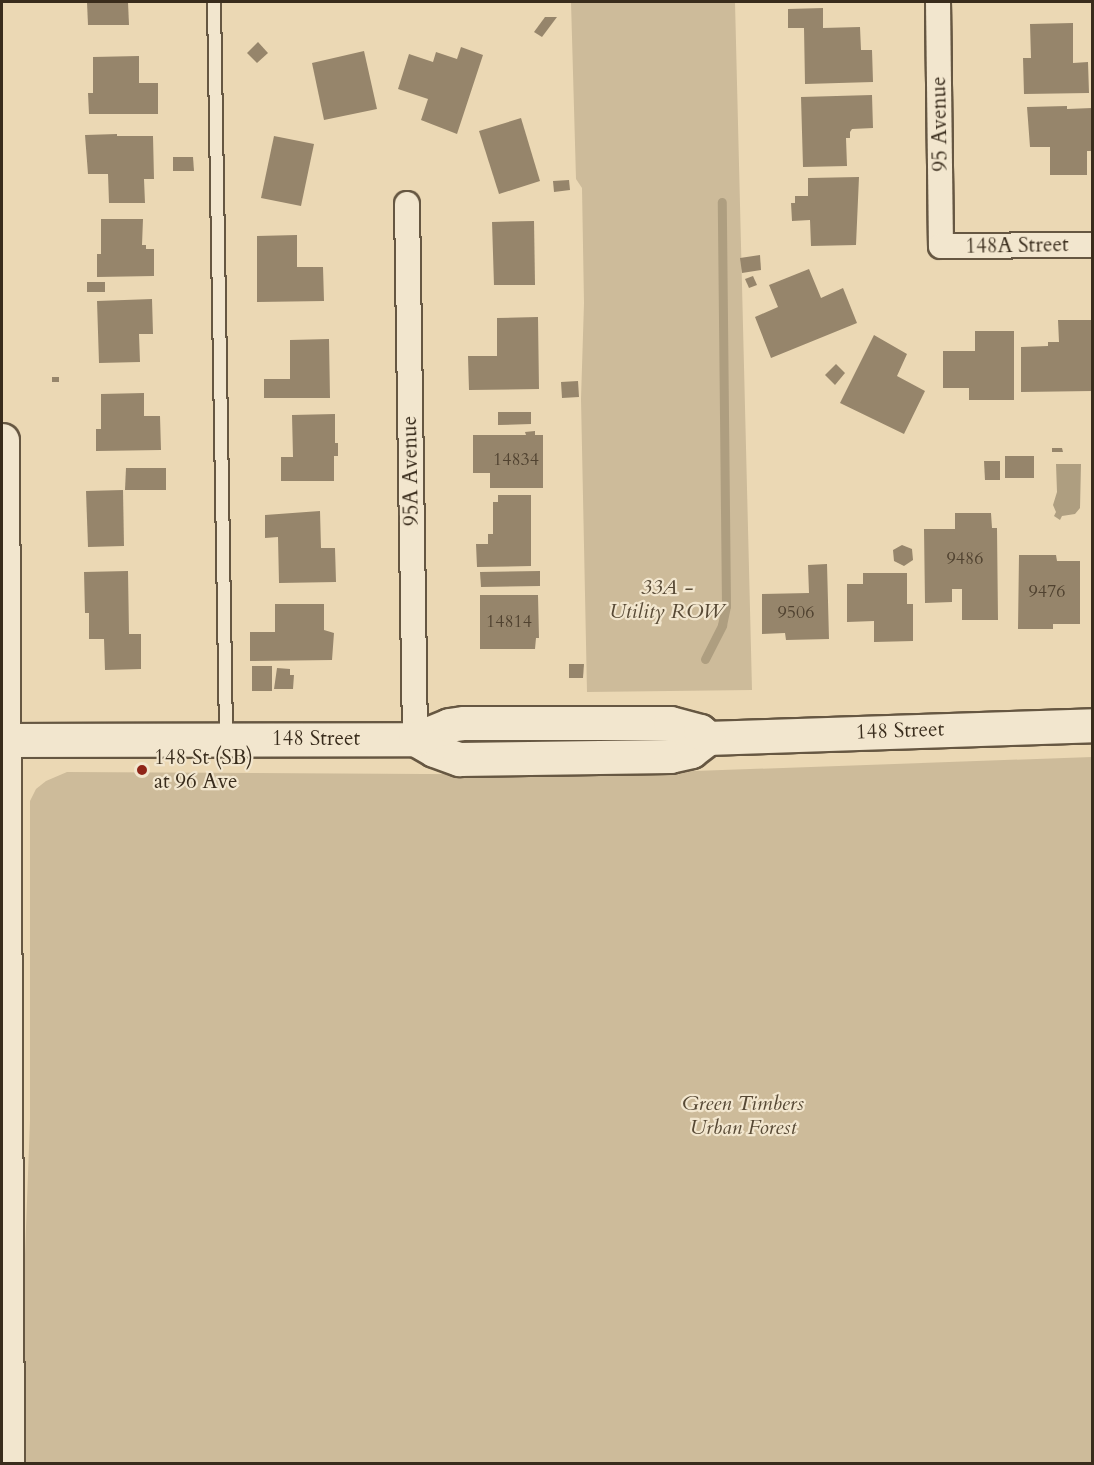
<!DOCTYPE html>
<html>
<head>
<meta charset="utf-8">
<style>
  body { margin:0 }
  #map { position:relative; width:1094px; height:1465px; overflow:hidden; background:#ebd8b4; font-family:Cardo,serif }
  div>[style] { position:absolute }
  .green>* { inset:0; background:#cdbb9a }
  .water>* { inset:0; background:#ae9e80 }
  .stream>* { height:9px; margin:-4.5px; padding:0 4.5px; transform-origin:4.5px; border-radius:4.5px; background:#ae9e80 }
  .building>* { inset:0; background:#96856b }
  .roads { filter:drop-shadow(2px 0 #665742) drop-shadow(-2px 0 #665742) drop-shadow(0 2px #665742) drop-shadow(0 -2px #665742) }
  .lane>* { height:12px; margin:-6px; padding:0 6px; transform-origin:6px; border-radius:6px; background:#f2e6ce }
  .street>* { height:24px; margin:-12px; padding:0 12px; transform-origin:12px; border-radius:12px; background:#f2e6ce }
  .secondary>* { height:33px; margin:-16.5px; padding:0 16.5px; transform-origin:16.5px; border-radius:16.5px; background:#f2e6ce }
  .dots>* { width:16px; height:16px; translate:-50% -50%; box-sizing:border-box; border:3px solid #f2e6ce; border-radius:50% }
  span { translate:-50% -50%; white-space:nowrap; text-align:center; line-height:1.15; -webkit-text-stroke:4.5px #f2e6ce; paint-order:stroke }
  .number-label { font-size:18px; color:#504230 }
  .number-label span { -webkit-text-stroke-width:0 }
  .street-label { font-size:21px; color:#392c1c }
  .park-label { font-size:21px; color:#574935; font-style:italic }
  .poi-label { font-size:21px; color:#392c1c }
  .left { translate:0 -50%; text-align:left }
  .frame { position:absolute; inset:0; border:3px solid #392c1c; pointer-events:none }
</style>
</head>
<body>
<div id="map">
  <div class="green">
    <div style="clip-path:polygon(571px 2px,735px 2px,752px 690px,587px 692px,581px 399px,584px 303px,582px 188px,576px 179px)"></div>
    <div style="clip-path:polygon(1092px 757px,1092px 1463px,21px 1464px,21px 1362px,30px 1120px,30px 801px,36px 789px,46px 781px,67px 772px,582px 775px)"></div>
  </div>
  <div class="water">
    <div style="clip-path:polygon(1056px 464px,1081px 464px,1080px 508px,1075px 514px,1062px 516px,1060px 520px,1054px 516px,1056px 512px,1053px 505px,1057px 492px)"></div>
  </div>
  <div class="stream">
    <div style="left:705px;top:659px;width:38px;rotate:-63deg"></div>
    <div style="left:722px;top:625px;width:19px;rotate:-78deg"></div>
    <div style="left:726px;top:606px;width:404px;rotate:-90.6deg"></div>
  </div>
  <div class="building">
    <div style="clip-path:polygon(87px 2px,128px 2px,129px 25px,88px 25px)"></div>
    <div style="clip-path:polygon(823px 8px,823px 28px,860px 27px,861px 50px,872px 50px,873px 82px,805px 84px,804px 28px,788px 28px,788px 9px)"></div>
    <div style="clip-path:polygon(545px 17px,557px 17px,542px 37px,534px 32px)"></div>
    <div style="clip-path:polygon(1073px 23px,1073px 63px,1088px 62px,1089px 93px,1024px 94px,1023px 58px,1031px 58px,1030px 24px)"></div>
    <div style="clip-path:polygon(258px 42px,268px 53px,257px 63px,247px 53px)"></div>
    <div style="clip-path:polygon(461px 47px,483px 55px,457px 134px,421px 120px,428px 99px,398px 89px,409px 54px,433px 62px,436px 52px,457px 59px)"></div>
    <div style="clip-path:polygon(364px 51px,377px 109px,324px 120px,312px 63px)"></div>
    <div style="clip-path:polygon(139px 56px,139px 83px,158px 83px,158px 114px,89px 114px,88px 93px,93px 93px,93px 57px)"></div>
    <div style="clip-path:polygon(872px 95px,873px 128px,852px 129px,850px 132px,850px 138px,846px 138px,847px 166px,803px 167px,801px 97px)"></div>
    <div style="clip-path:polygon(1067px 106px,1067px 109px,1092px 108px,1092px 151px,1087px 151px,1087px 175px,1050px 175px,1050px 147px,1030px 147px,1027px 107px)"></div>
    <div style="clip-path:polygon(521px 118px,540px 181px,499px 194px,479px 131px)"></div>
    <div style="clip-path:polygon(117px 134px,117px 136px,153px 136px,154px 179px,144px 179px,145px 203px,109px 203px,108px 174px,88px 174px,85px 135px)"></div>
    <div style="clip-path:polygon(274px 136px,314px 144px,301px 206px,261px 198px)"></div>
    <div style="clip-path:polygon(173px 157px,193px 157px,194px 171px,173px 171px)"></div>
    <div style="clip-path:polygon(859px 177px,856px 245px,811px 246px,810px 220px,792px 221px,791px 203px,795px 203px,795px 196px,808px 196px,808px 178px)"></div>
    <div style="clip-path:polygon(569px 180px,570px 190px,554px 192px,553px 181px)"></div>
    <div style="clip-path:polygon(101px 219px,143px 219px,142px 245px,146px 245px,146px 249px,154px 249px,154px 276px,97px 277px,97px 254px,101px 254px)"></div>
    <div style="clip-path:polygon(534px 221px,535px 285px,494px 285px,492px 222px)"></div>
    <div style="clip-path:polygon(297px 235px,297px 267px,323px 267px,324px 301px,257px 302px,257px 236px)"></div>
    <div style="clip-path:polygon(760px 255px,761px 270px,742px 273px,740px 258px)"></div>
    <div style="clip-path:polygon(809px 269px,821px 298px,843px 288px,857px 323px,771px 358px,755px 317px,778px 307px,769px 285px)"></div>
    <div style="clip-path:polygon(753px 276px,757px 285px,749px 288px,745px 279px)"></div>
    <div style="clip-path:polygon(87px 282px,105px 282px,105px 292px,87px 292px)"></div>
    <div style="clip-path:polygon(152px 299px,153px 334px,139px 334px,140px 362px,99px 363px,97px 301px)"></div>
    <div style="clip-path:polygon(538px 317px,539px 389px,469px 390px,468px 356px,497px 356px,497px 318px)"></div>
    <div style="clip-path:polygon(1058px 320px,1092px 320px,1092px 391px,1021px 392px,1021px 347px,1048px 346px,1048px 342px,1059px 342px)"></div>
    <div style="clip-path:polygon(975px 331px,1014px 331px,1014px 400px,969px 400px,969px 388px,943px 388px,943px 351px,975px 351px)"></div>
    <div style="clip-path:polygon(874px 335px,907px 354px,897px 376px,925px 391px,904px 434px,840px 403px)"></div>
    <div style="clip-path:polygon(329px 339px,330px 398px,264px 398px,264px 379px,290px 379px,290px 340px)"></div>
    <div style="clip-path:polygon(836px 364px,845px 373px,835px 385px,825px 375px)"></div>
    <div style="clip-path:polygon(52px 377px,59px 377px,59px 382px,52px 382px)"></div>
    <div style="clip-path:polygon(578px 381px,579px 397px,562px 398px,561px 382px)"></div>
    <div style="clip-path:polygon(144px 393px,144px 416px,160px 416px,161px 450px,96px 451px,96px 429px,101px 429px,101px 394px)"></div>
    <div style="clip-path:polygon(498px 412px,531px 412px,531px 424px,498px 425px)"></div>
    <div style="clip-path:polygon(335px 414px,335px 443px,338px 443px,338px 456px,334px 456px,334px 481px,281px 481px,281px 457px,293px 457px,292px 415px)"></div>
    <div style="clip-path:polygon(535px 431px,535px 435px,543px 435px,543px 488px,490px 488px,490px 473px,473px 473px,473px 435px,526px 435px,525px 432px)"></div>
    <div style="clip-path:polygon(1052px 448px,1062px 448px,1063px 452px,1052px 452px)"></div>
    <div style="clip-path:polygon(1005px 456px,1034px 456px,1034px 478px,1005px 478px)"></div>
    <div style="clip-path:polygon(984px 461px,1000px 461px,1000px 480px,985px 480px)"></div>
    <div style="clip-path:polygon(126px 468px,166px 468px,166px 490px,125px 490px)"></div>
    <div style="clip-path:polygon(123px 490px,124px 546px,88px 547px,86px 491px)"></div>
    <div style="clip-path:polygon(498px 495px,531px 495px,531px 566px,477px 567px,476px 544px,488px 544px,488px 534px,493px 534px,493px 502px,498px 502px)"></div>
    <div style="clip-path:polygon(320px 511px,321px 548px,335px 548px,336px 582px,279px 583px,278px 537px,265px 538px,265px 515px)"></div>
    <div style="clip-path:polygon(955px 513px,991px 513px,992px 528px,997px 528px,998px 620px,962px 620px,962px 589px,952px 589px,952px 602px,925px 603px,924px 529px,955px 529px)"></div>
    <div style="clip-path:polygon(902px 545px,912px 549px,913px 560px,904px 566px,894px 561px,893px 550px)"></div>
    <div style="clip-path:polygon(1019px 555px,1056px 555px,1057px 561px,1080px 561px,1080px 624px,1053px 624px,1053px 629px,1018px 629px)"></div>
    <div style="clip-path:polygon(827px 564px,829px 639px,786px 640px,785px 633px,762px 634px,762px 594px,809px 593px,808px 565px)"></div>
    <div style="clip-path:polygon(128px 571px,129px 634px,141px 634px,141px 669px,105px 670px,104px 639px,89px 639px,89px 613px,85px 613px,84px 572px)"></div>
    <div style="clip-path:polygon(540px 571px,540px 586px,481px 587px,480px 572px)"></div>
    <div style="clip-path:polygon(863px 573px,907px 573px,907px 604px,913px 604px,913px 641px,874px 642px,874px 621px,847px 622px,847px 584px,863px 584px)"></div>
    <div style="clip-path:polygon(480px 595px,538px 595px,539px 638px,536px 638px,535px 649px,480px 649px)"></div>
    <div style="clip-path:polygon(275px 604px,324px 604px,324px 630px,334px 633px,332px 660px,250px 661px,250px 632px,275px 632px)"></div>
    <div style="clip-path:polygon(569px 664px,584px 664px,583px 678px,569px 678px)"></div>
    <div style="clip-path:polygon(252px 666px,272px 666px,272px 691px,252px 691px)"></div>
    <div style="clip-path:polygon(277px 668px,290px 669px,290px 675px,294px 675px,293px 689px,274px 689px)"></div>
  </div>
  <div class="roads">
    <div class="lane">
      <div style="left:214px;top:2px;width:735px;rotate:89.06deg"></div>
    </div>
    <div class="street">
      <div style="left:938px;top:2px;width:244px;rotate:89.3deg"></div>
      <div style="left:941px;top:246px;width:151px;rotate:-0.4deg"></div>
      <div style="left:407px;top:204px;width:535px;rotate:89.14deg"></div>
    </div>
    <div class="secondary">
      <div style="left:2px;top:440px;width:1024px;rotate:89.72deg"></div>
      <div style="left:415px;top:739px;width:22px;rotate:30deg"></div>
      <div style="left:434px;top:750px;width:27px;rotate:20deg"></div>
      <div style="left:459px;top:759px;width:211px;rotate:-0.8deg"></div>
      <div style="left:670px;top:756px;width:22px;rotate:-13deg"></div>
      <div style="left:691px;top:751px;width:21px;rotate:-37deg"></div>
      <div style="left:708px;top:738px;width:384px;rotate:-1.9deg"></div>
      <div style="left:2px;top:740px;width:413px;rotate:-0.1deg"></div>
      <div style="left:415px;top:739px;width:37px;rotate:-22deg"></div>
      <div style="left:449px;top:725px;width:15px;rotate:-8deg"></div>
      <div style="left:464px;top:723px;width:206px"></div>
      <div style="left:670px;top:723px;width:31px;rotate:15deg"></div>
      <div style="left:700px;top:731px;width:11px;rotate:41deg"></div>
    </div>
  </div>
  <div class="dots">
    <div style="left:142px;top:770px;background:#8f2418"></div>
  </div>
  <div class="number-label">
    <span style="left:516px;top:460px">14834</span>
    <span style="left:965px;top:559px">9486</span>
    <span style="left:1047px;top:592px">9476</span>
    <span style="left:796px;top:613px">9506</span>
    <span style="left:509px;top:622px">14814</span>
  </div>
  <div class="street-label">
    <span style="left:940px;top:124px;rotate:-91deg">95 Avenue</span>
    <span style="left:1017px;top:246px;rotate:-1deg">148A Street</span>
    <span style="left:411px;top:471px;rotate:-91deg">95A Avenue</span>
    <span style="left:900px;top:731px;rotate:-2deg">148 Street</span>
    <span style="left:316px;top:739px">148 Street</span>
  </div>
  <div class="park-label">
    <span style="left:667px;top:600px">33A -<br>Utility ROW</span>
    <span style="left:743px;top:1116px">Green Timbers<br>Urban Forest</span>
  </div>
  <div class="poi-label">
    <span class="left" style="left:154px;top:770px">148 St (SB)<br>at 96 Ave</span>
  </div>
  <div class="frame"></div>
</div>
</body>
</html>
